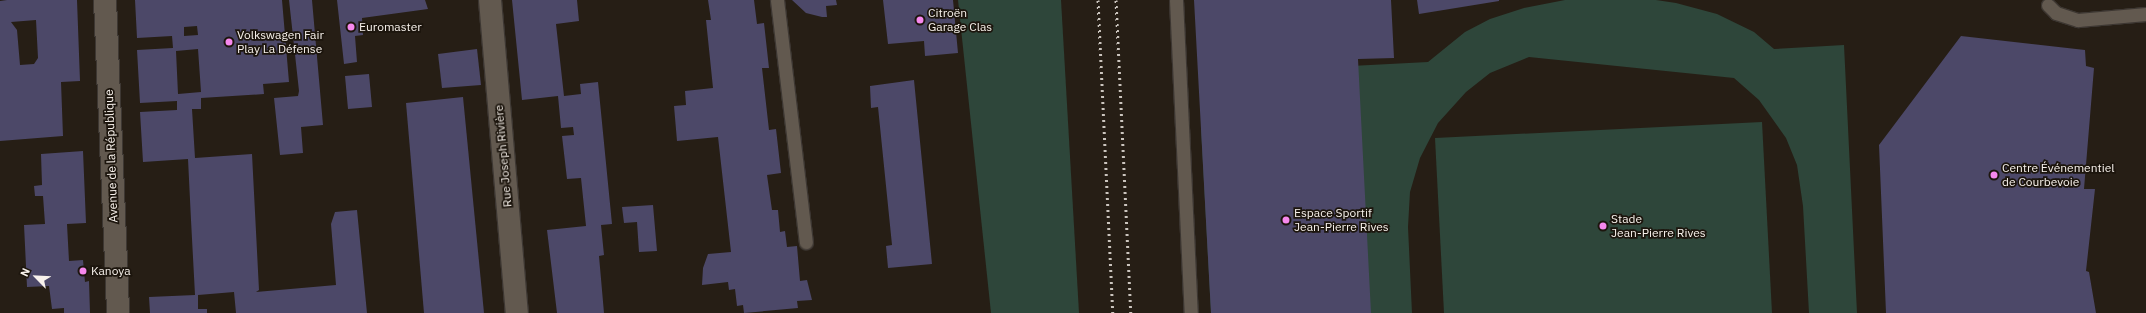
<!DOCTYPE html>
<html>
<head>
<meta charset="utf-8">
<style>
  body { margin:0 }
  #map { position:relative; width:2146px; height:313px; overflow:hidden; background:#261e15; font-family:"IBM Plex Sans",sans-serif }
  div>[style] { position:absolute }
  .green>* { inset:0; background:#2e463a }
  .building>* { inset:0; background:#4c4868 }
  .roads { filter:drop-shadow(1px 0 #3d3732) drop-shadow(-1px 0 #3d3732) drop-shadow(0 1px #3d3732) drop-shadow(0 -1px #3d3732) }
  .service>* { height:13px; margin:-6.5px; padding:0 6.5px; transform-origin:6.5px; border-radius:6.5px; background:#62594f }
  .minor>* { height:22px; margin:-11px; padding:0 11px; transform-origin:11px; border-radius:11px; background:#62594f }
  .tertiary>* { height:22px; margin:-11px; padding:0 11px; transform-origin:11px; border-radius:11px; background:#62594f }
  .rail>* { height:3px; margin-top:-1.5px; transform-origin:0; background:repeating-linear-gradient(90deg,#cbc5be 0 2px,transparent 0 6px) }
  .dots>* { width:11px; height:11px; translate:-50% -50%; box-sizing:border-box; border:2px solid #1c150d; border-radius:50% }
  span { translate:-50% -50%; white-space:nowrap; text-align:center; line-height:1.15; -webkit-text-stroke:3.5px #1c150d; paint-order:stroke }
  .poi-label { font-size:12px; color:#f8f2ec }
  .left { translate:0 -50%; text-align:left }
  .street-label { font-size:12px; color:#f8f2ec }
  .north { position:absolute; left:16px; top:257px; width:40px; height:40px; -webkit-text-stroke:3px #1c150d; paint-order:stroke; rotate:294deg; font-size:11px; font-weight:700; line-height:16px; text-align:center; color:#f8f2ec }
  .north::after { content:''; display:block; margin:auto; width:14px; height:18px; background:#f8f2ec; clip-path:polygon(50% 0,100% 100%,50% 72%,0 100%) }
</style>
</head>
<body>
<div id="map">
  <div class="green">
    <div style="clip-path:polygon(958px 0,1061px 0,1079px 313px,991px 313px)"></div>
    <div style="clip-path:polygon(1565px 0,1656px 0,1676px 3px,1717px 14px,1754px 32px,1774px 49px,1844px 45px,1857px 313px,1809px 313px,1803px 206px,1797px 165px,1786px 138px,1759px 100px,1734px 78px,1529px 57px,1490px 73px,1466px 92px,1438px 123px,1420px 158px,1410px 192px,1408px 227px,1412px 313px,1211px 313px,1201px 128px,1351px 66px,1428px 62px,1465px 32px,1490px 19px,1524px 8px)"></div>
    <div style="clip-path:polygon(1762px 122px,1772px 313px,1444px 313px,1435px 138px)"></div>
  </div>
  <div class="building">
    <div style="clip-path:polygon(evenodd,7px 0,77px 0,80px 81px,61px 82px,63px 136px,0 141px,0 1px,7px 0,36px 20px,38px 58px,34px 64px,20px 65px,17px 30px,11px 22px,36px 20px)"></div>
    <div style="clip-path:polygon(evenodd,135px 0,282px 0,289px 82px,263px 84px,264px 94px,201px 98px,201px 109px,192px 109px,195px 158px,252px 154px,259px 290px,256px 292px,336px 285px,331px 224px,335px 212px,357px 210px,367px 313px,236px 313px,234px 292px,198px 295px,198px 309px,207px 309px,207px 313px,150px 313px,149px 297px,195px 295px,191px 220px,188px 159px,143px 162px,140px 112px,177px 110px,177px 101px,140px 103px,137px 50px,173px 48px,172px 36px,137px 38px,135px 0,197px 26px,198px 35px,184px 36px,184px 27px,197px 26px,135px 0,198px 49px,201px 92px,178px 94px,176px 51px,198px 49px)"></div>
    <div style="clip-path:polygon(289px 0,312px 0,323px 125px,301px 127px,303px 153px,280px 155px,274px 98px,298px 96px,299px 91px)"></div>
    <div style="clip-path:polygon(337px 0,425px 0,428px 9px,362px 18px,363px 35px,355px 36px,357px 62px,344px 64px)"></div>
    <div style="clip-path:polygon(512px 0,577px 0,579px 21px,556px 24px,564px 96px,581px 94px,580px 84px,598px 82px,612px 224px,601px 225px,604px 255px,599px 256px,604px 313px,557px 313px,547px 230px,586px 226px,581px 178px,567px 179px,562px 136px,574px 135px,573px 127px,561px 128px,558px 96px,522px 100px)"></div>
    <div style="clip-path:polygon(708px 0,754px 0,757px 24px,764px 23px,769px 68px,762px 68px,769px 130px,776px 129px,781px 173px,767px 175px,772px 210px,778px 210px,780px 232px,785px 231px,787px 247px,797px 246px,800px 281px,807px 280px,812px 300px,797px 301px,798px 308px,744px 313px,743px 305px,737px 306px,735px 289px,729px 290px,728px 282px,702px 285px,703px 268px,708px 254px,731px 252px,718px 137px,677px 141px,674px 106px,686px 105px,685px 91px,713px 88px,706px 20px,711px 20px)"></div>
    <div style="clip-path:polygon(792px 0,836px 0,837px 5px,826px 6px,827px 17px,822px 17px,806px 13px)"></div>
    <div style="clip-path:polygon(883px 0,953px 0,958px 53px,925px 56px,924px 41px,888px 44px)"></div>
    <div style="clip-path:polygon(1194px 0,1391px 0,1394px 58px,1358px 59px,1371px 313px,1211px 313px)"></div>
    <div style="clip-path:polygon(1417px 0,1499px 0,1499px 1px,1419px 14px)"></div>
    <div style="clip-path:polygon(1961px 36px,2085px 50px,2086px 66px,2094px 68px,2084px 189px,2095px 189px,2086px 271px,2089px 272px,2096px 313px,1886px 313px,1879px 145px)"></div>
    <div style="clip-path:polygon(477px 49px,481px 85px,442px 88px,438px 54px)"></div>
    <div style="clip-path:polygon(369px 74px,372px 107px,348px 109px,345px 76px)"></div>
    <div style="clip-path:polygon(914px 80px,932px 264px,888px 268px,886px 246px,892px 245px,878px 107px,871px 108px,870px 86px)"></div>
    <div style="clip-path:polygon(463px 97px,484px 313px,424px 313px,406px 103px)"></div>
    <div style="clip-path:polygon(83px 151px,86px 223px,67px 224px,69px 261px,83px 260px,85px 282px,89px 281px,90px 313px,64px 313px,64px 308px,52px 309px,49px 286px,27px 287px,24px 225px,45px 224px,43px 196px,35px 196px,34px 186px,42px 185px,41px 154px)"></div>
    <div style="clip-path:polygon(653px 205px,657px 251px,639px 252px,637px 222px,624px 223px,622px 207px)"></div>
  </div>
  <div class="roads">
    <div class="service">
      <div style="left:777px;top:0;width:244px;rotate:83.2deg"></div>
      <div style="left:1176px;top:0;width:313px;rotate:87.3deg"></div>
      <div style="left:2048px;top:5px;width:11px;rotate:45deg"></div>
      <div style="left:2056px;top:13px;width:23px;rotate:18deg"></div>
      <div style="left:2078px;top:20px;width:68px;rotate:-5deg"></div>
    </div>
    <div class="minor">
      <div style="left:490px;top:0;width:314px;rotate:85.1deg"></div>
    </div>
    <div class="tertiary">
      <div style="left:105px;top:0;width:313px;rotate:87.6deg"></div>
    </div>
  </div>
  <div class="rail">
    <div style="left:1098px;top:0;width:313px;rotate:87.3deg"></div>
    <div style="left:1116px;top:0;width:313px;rotate:87.3deg"></div>
  </div>
  <div class="dots">
    <div style="left:920px;top:20px;background:#f688ed"></div>
    <div style="left:351px;top:27px;background:#f688ed"></div>
    <div style="left:229px;top:42px;background:#f688ed"></div>
    <div style="left:1994px;top:175px;background:#f688ed"></div>
    <div style="left:1286px;top:220px;background:#f688ed"></div>
    <div style="left:1603px;top:226px;background:#f688ed"></div>
    <div style="left:83px;top:271px;background:#f688ed"></div>
  </div>
  <div class="poi-label">
    <span class="left" style="left:928px;top:20px">Citroën<br>Garage Clas</span>
    <span class="left" style="left:359px;top:27px">Euromaster</span>
    <span class="left" style="left:237px;top:42px">Volkswagen Fair<br>Play La Défense</span>
    <span class="left" style="left:2002px;top:175px">Centre Événementiel<br>de Courbevoie</span>
    <span class="left" style="left:1294px;top:220px">Espace Sportif<br>Jean-Pierre Rives</span>
    <span class="left" style="left:1611px;top:226px">Stade<br>Jean-Pierre Rives</span>
    <span class="left" style="left:91px;top:271px">Kanoya</span>
  </div>
  <div class="street-label">
    <span style="left:111px;top:156px;rotate:-92deg">Avenue de la République</span>
    <span style="left:503px;top:156px;rotate:-95deg">Rue Joseph Rivière</span>
  </div>
  <div class="north">N</div>
</div>
</body>
</html>
